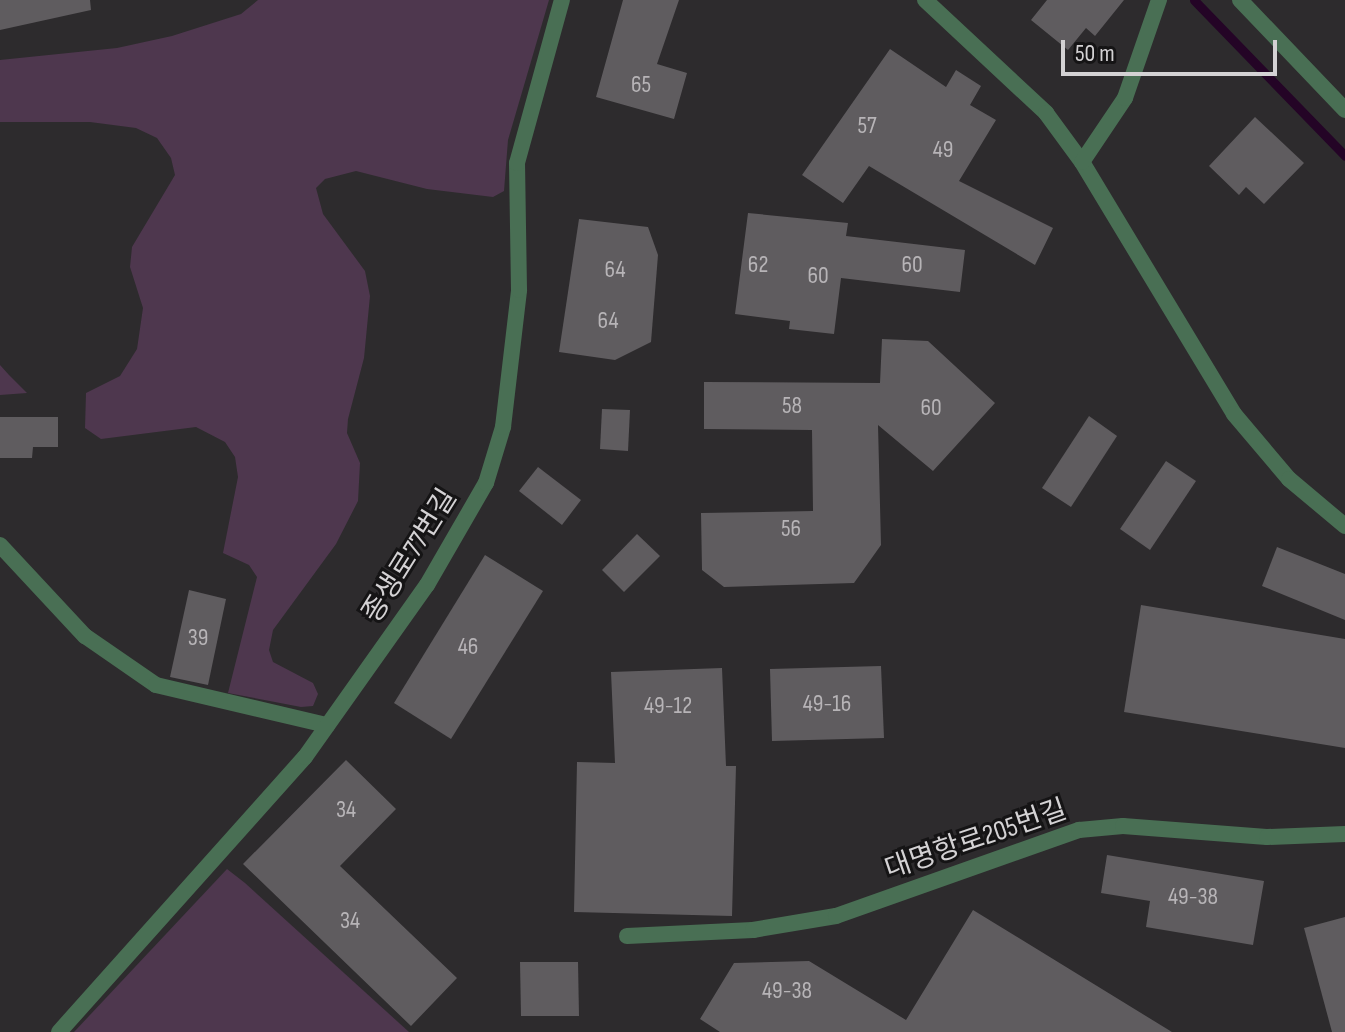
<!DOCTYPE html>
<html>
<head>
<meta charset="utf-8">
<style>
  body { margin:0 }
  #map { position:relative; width:1345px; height:1032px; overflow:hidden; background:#2d2b2d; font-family:"Sofia Sans Condensed","Noto Sans KR",sans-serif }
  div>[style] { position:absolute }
  .green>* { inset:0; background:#4e374e }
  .stream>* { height:9px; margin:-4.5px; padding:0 4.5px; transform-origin:4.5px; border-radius:4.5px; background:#240426 }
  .building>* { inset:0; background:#5f5c5f }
  .lane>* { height:16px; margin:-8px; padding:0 8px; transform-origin:8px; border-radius:8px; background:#496f54 }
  span { translate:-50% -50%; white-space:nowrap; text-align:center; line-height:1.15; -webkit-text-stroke:6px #151415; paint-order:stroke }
  .number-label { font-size:24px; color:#b7b4b7 }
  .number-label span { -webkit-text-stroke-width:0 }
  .street-label { font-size:28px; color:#d4d2d4 }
  .scale { position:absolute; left:1061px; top:40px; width:216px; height:36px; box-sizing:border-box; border:4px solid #d4d2d4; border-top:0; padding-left:10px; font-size:24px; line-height:28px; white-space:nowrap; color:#d4d2d4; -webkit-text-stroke:6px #151415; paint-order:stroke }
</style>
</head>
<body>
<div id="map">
  <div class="green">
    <div style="clip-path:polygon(258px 0,549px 0,508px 140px,504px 191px,493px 197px,427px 189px,356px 171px,325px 179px,316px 188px,323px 214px,365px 271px,370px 296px,364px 358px,348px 419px,347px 433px,360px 463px,358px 501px,336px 544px,273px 630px,269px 650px,273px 662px,313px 683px,318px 694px,313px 706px,301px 707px,228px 693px,257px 577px,249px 565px,223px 553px,238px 477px,235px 457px,225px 442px,196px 427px,101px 439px,85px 428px,86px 393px,120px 376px,137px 349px,143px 308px,130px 267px,132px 247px,175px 175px,171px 158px,157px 138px,136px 128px,90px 122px,0 122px,0 60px,117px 48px,172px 36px,241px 14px)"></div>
    <div style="clip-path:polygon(0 365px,9px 375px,27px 393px,0 395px)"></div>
    <div style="clip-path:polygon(227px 869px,245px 883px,409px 1032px,74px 1032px)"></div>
  </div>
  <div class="stream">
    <div style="left:1194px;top:0;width:217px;rotate:45.9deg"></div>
  </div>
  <div class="building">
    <div style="clip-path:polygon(0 0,90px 0,91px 10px,0 30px)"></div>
    <div style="clip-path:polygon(623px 0,679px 0,657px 64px,687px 73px,674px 119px,596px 97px)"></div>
    <div style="clip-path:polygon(1047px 0,1124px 0,1095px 36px,1086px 28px,1068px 50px,1031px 20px)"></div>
    <div style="clip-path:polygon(890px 49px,946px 87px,956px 70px,981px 86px,970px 105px,996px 120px,959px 181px,1053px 228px,1035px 265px,869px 166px,843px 203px,802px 175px)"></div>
    <div style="clip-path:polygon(1255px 117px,1304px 163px,1264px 204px,1246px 187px,1239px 195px,1209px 166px)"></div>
    <div style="clip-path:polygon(748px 213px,848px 223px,846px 236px,965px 250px,960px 292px,841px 278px,834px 334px,789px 329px,790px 321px,735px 314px)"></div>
    <div style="clip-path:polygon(579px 219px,648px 227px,658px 255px,651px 342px,615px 360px,559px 352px)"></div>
    <div style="clip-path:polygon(882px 339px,928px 341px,995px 403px,933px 471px,878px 425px,881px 545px,854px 583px,724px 587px,702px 570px,701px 513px,813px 511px,812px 430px,704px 429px,704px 382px,880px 383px)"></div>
    <div style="clip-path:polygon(602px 409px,630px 410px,628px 451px,600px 449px)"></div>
    <div style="clip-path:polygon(1089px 416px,1117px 436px,1071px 507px,1042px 488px)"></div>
    <div style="clip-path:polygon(0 417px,58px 417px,58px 447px,33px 447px,32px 458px,0 458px)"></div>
    <div style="clip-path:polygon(1166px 461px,1196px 481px,1150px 550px,1120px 529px)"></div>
    <div style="clip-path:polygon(538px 467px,581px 500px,562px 525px,519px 491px)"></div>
    <div style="clip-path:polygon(637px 534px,660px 556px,624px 592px,602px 570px)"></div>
    <div style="clip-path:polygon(1277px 547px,1345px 574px,1345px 620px,1262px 586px)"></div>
    <div style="clip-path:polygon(485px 555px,543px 591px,451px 739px,394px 703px)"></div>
    <div style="clip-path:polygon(189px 590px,226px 599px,208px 685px,170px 677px)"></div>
    <div style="clip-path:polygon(1141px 605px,1345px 639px,1345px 748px,1124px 712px)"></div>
    <div style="clip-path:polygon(881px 666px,884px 738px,772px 741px,770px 669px)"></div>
    <div style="clip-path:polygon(722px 668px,726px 766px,736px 766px,732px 916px,574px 912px,577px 762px,615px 763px,611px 672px)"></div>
    <div style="clip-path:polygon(346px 760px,396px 809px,340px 866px,457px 978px,411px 1026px,243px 864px)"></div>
    <div style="clip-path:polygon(1107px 855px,1264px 881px,1253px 945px,1146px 927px,1150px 901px,1101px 893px)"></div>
    <div style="clip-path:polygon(973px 910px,1172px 1032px,720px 1032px,700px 1019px,734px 963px,809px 961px,906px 1020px)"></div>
    <div style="clip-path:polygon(1345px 917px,1345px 1032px,1332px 1032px,1304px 928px)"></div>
    <div style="clip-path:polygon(520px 962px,578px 962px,579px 1016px,521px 1016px)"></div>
  </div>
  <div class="lane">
    <div style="left:925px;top:0;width:166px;rotate:43deg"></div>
    <div style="left:1046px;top:113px;width:61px;rotate:53.7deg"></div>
    <div style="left:1082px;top:162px;width:294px;rotate:58.9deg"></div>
    <div style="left:1234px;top:414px;width:85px;rotate:49.8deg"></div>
    <div style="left:1289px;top:479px;width:73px;rotate:40deg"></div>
    <div style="left:1240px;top:0;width:152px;rotate:46.3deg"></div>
    <div style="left:1082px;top:162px;width:77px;rotate:-56.1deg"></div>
    <div style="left:1125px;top:98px;width:104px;rotate:-70.9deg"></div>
    <div style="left:0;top:545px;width:125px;rotate:47deg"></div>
    <div style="left:85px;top:636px;width:86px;rotate:34.6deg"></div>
    <div style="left:156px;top:685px;width:176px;rotate:13.2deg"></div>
    <div style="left:627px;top:936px;width:126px;rotate:-2.7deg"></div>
    <div style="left:753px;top:930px;width:84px;rotate:-9.6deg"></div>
    <div style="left:836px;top:916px;width:258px;rotate:-19.5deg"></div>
    <div style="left:1079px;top:830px;width:44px;rotate:-5.2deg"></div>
    <div style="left:1123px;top:826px;width:144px;rotate:4.4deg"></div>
    <div style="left:1267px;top:837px;width:78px;rotate:-2.2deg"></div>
    <div style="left:59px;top:1032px;width:369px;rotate:-48.2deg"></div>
    <div style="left:305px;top:757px;width:211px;rotate:-54.7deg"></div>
    <div style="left:427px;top:585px;width:118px;rotate:-60deg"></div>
    <div style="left:486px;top:483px;width:59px;rotate:-73.1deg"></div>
    <div style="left:503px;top:427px;width:138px;rotate:-83.3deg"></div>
    <div style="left:519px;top:290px;width:127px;rotate:-90.9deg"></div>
    <div style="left:517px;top:163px;width:169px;rotate:-74.6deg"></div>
  </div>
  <div class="number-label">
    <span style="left:641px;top:85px">65</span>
    <span style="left:867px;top:126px">57</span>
    <span style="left:943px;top:150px">49</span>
    <span style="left:758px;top:265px">62</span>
    <span style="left:912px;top:265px">60</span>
    <span style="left:615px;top:270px">64</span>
    <span style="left:818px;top:276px">60</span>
    <span style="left:608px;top:321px">64</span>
    <span style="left:792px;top:406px">58</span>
    <span style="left:931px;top:408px">60</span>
    <span style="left:791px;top:529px">56</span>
    <span style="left:198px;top:638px">39</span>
    <span style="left:468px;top:647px">46</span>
    <span style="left:827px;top:704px">49-16</span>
    <span style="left:668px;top:706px">49-12</span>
    <span style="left:346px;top:810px">34</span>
    <span style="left:1193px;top:897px">49-38</span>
    <span style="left:350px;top:921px">34</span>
    <span style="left:787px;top:991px">49-38</span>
  </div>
  <div class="street-label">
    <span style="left:410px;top:556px;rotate:-58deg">종생로77번길</span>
    <span style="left:976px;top:840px;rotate:-19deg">대명항로205번길</span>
  </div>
  <div class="scale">50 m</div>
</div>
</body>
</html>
